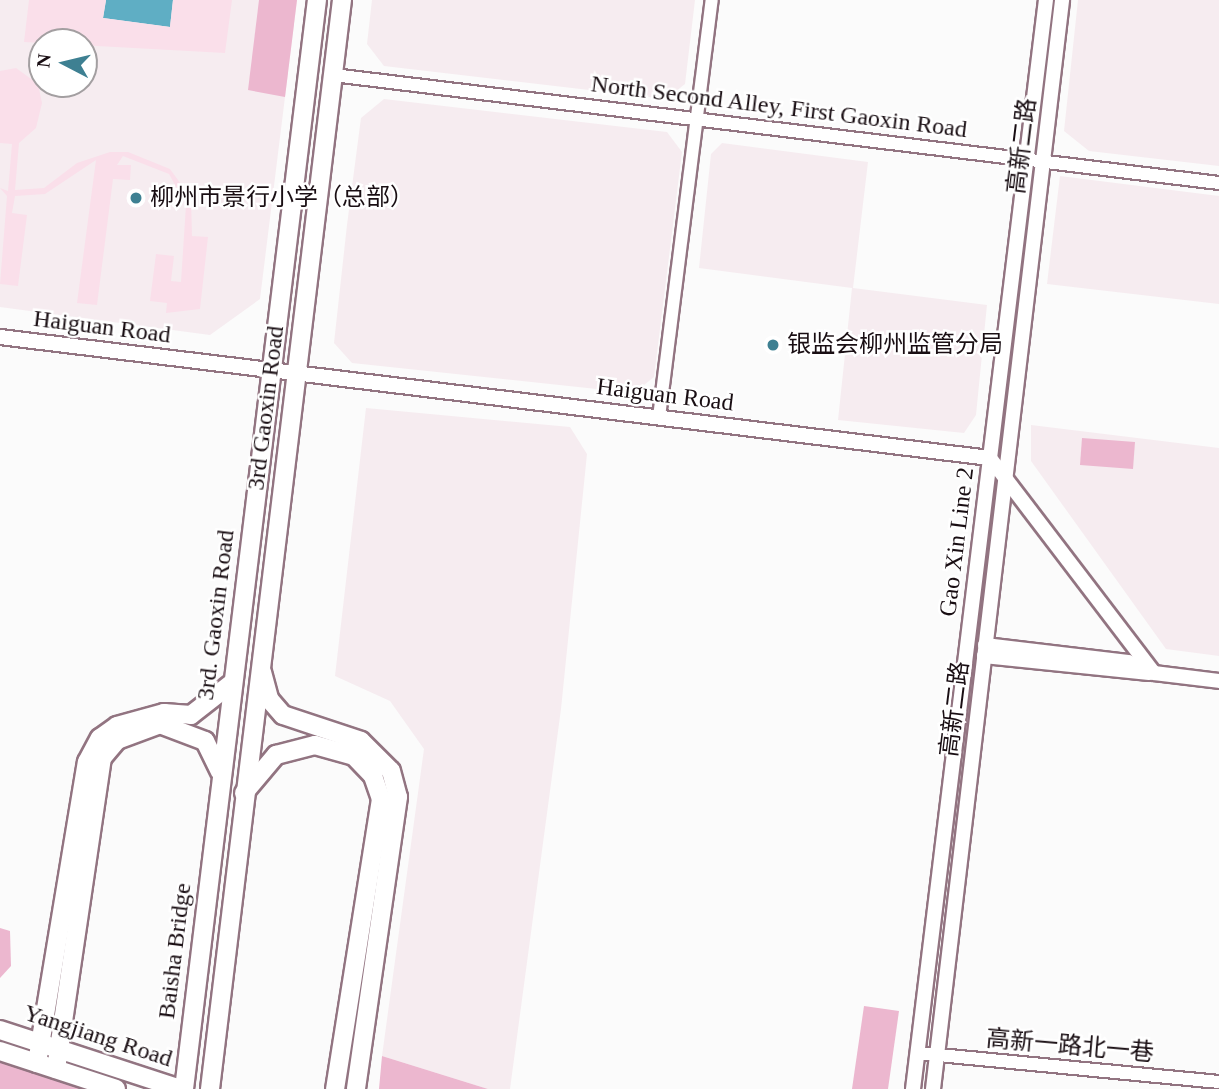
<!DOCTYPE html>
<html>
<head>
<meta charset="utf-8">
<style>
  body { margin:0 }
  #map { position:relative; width:1219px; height:1089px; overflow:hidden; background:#fbfbfb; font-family:"Times New Roman","Noto Sans SC",serif }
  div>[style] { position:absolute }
  .built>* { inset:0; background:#f6ecf0 }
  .green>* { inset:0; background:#ecb7cf }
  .water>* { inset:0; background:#5faec4 }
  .building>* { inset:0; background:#fadfea }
  .roads { filter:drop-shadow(2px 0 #927481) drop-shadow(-2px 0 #927481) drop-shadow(0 2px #927481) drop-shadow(0 -2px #927481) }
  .minor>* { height:12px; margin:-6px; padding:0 6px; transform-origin:6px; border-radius:6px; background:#fff }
  .tertiary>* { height:14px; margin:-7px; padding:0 7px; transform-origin:7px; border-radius:7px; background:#fff }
  .secondary>* { height:18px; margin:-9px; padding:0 9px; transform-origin:9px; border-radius:9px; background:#fff }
  .dots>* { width:19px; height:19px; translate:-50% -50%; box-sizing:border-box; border:4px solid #fff; border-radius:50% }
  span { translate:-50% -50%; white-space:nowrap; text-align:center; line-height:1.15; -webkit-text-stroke:5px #fff; paint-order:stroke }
  .street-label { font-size:24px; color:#190e13 }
  .poi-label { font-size:24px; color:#190e13 }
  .left { translate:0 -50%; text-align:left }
  .north { position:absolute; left:28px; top:28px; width:70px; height:70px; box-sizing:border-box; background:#fff; border:2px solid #a39fa1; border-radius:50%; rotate:277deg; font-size:19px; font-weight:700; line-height:28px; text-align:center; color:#190e13 }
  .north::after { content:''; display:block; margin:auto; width:24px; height:32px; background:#3e8092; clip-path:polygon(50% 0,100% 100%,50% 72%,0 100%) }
</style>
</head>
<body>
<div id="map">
  <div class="built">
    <div style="clip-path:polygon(evenodd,0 0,297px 0,260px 299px,210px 335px,0 307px,0 0,42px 42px,84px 42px,84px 84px,42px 84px,42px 42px)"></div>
    <div style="clip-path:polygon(372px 0,695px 0,685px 84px,666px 99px,384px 66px,367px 44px)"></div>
    <div style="clip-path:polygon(1078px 0,1219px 0,1219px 166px,1089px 151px,1064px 131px)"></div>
    <div style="clip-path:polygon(384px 99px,667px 132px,682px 152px,654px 377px,634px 393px,352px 363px,334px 343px,347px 225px,361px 118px)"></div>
    <div style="clip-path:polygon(722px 143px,868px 162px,853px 288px,987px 305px,976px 415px,964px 433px,838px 420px,852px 288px,699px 268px,711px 154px)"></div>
    <div style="clip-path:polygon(1060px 176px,1219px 196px,1219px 304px,1047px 284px)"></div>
    <div style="clip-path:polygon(366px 408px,570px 427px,587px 454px,561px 709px,510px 1089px,488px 1089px,382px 1056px,424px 749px,390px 701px,335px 676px)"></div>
    <div style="clip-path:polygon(1031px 425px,1219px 448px,1219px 656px,1166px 649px,1031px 461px)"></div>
  </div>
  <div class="green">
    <div style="clip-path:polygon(259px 0,297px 0,285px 97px,248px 90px)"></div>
    <div style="clip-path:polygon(1082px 438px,1135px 442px,1133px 469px,1080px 465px)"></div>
    <div style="clip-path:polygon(0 928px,10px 931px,11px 966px,0 978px)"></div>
    <div style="clip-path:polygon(864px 1006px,899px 1011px,888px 1089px,852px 1089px)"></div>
    <div style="clip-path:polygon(0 1051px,116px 1089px,0 1089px)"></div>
    <div style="clip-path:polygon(382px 1056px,488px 1089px,379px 1089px)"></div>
  </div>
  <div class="water">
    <div style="clip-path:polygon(106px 0,173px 0,170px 27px,103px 18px)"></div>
  </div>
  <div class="building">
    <div style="clip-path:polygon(29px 0,106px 0,103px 18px,170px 27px,173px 0,232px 0,225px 53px,24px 42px)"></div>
    <div style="clip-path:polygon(16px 68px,38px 84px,42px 103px,36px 128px,19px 143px,15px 190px,44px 188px,77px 163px,110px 152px,128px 152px,170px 169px,191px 198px,192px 236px,208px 237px,200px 309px,166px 313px,167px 303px,150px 301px,156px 254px,174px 256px,171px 281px,181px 282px,186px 205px,169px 174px,123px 156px,117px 165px,131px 165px,130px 180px,113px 179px,97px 305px,77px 303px,96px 160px,45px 194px,15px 196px,12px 213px,27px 215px,18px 286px,0 284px,7px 196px,0 188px,8px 191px,12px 144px,0 143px,0 71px)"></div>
  </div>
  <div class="roads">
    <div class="minor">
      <div style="left:333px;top:75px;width:893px;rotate:6.95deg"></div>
      <div style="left:659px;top:417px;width:420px;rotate:-82.8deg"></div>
      <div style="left:918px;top:1053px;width:302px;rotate:5.5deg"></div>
    </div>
    <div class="tertiary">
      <div style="left:0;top:337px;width:997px;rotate:6.97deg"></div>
      <div style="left:990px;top:458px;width:270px;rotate:52.7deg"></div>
      <div style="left:1154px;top:673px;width:65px;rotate:7deg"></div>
      <div style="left:985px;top:645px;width:144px;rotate:6.8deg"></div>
      <div style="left:1128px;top:662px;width:27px;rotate:22deg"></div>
      <div style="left:984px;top:656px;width:166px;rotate:5.9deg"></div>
      <div style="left:913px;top:1089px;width:1097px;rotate:-83.04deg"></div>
      <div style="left:933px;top:1089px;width:1097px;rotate:-83.24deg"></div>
    </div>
    <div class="secondary">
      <div style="left:262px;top:672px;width:28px;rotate:75deg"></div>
      <div style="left:269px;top:699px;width:21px;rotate:49deg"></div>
      <div style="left:283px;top:715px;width:82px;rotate:18.4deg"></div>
      <div style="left:361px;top:741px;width:42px;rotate:45deg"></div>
      <div style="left:391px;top:771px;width:27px;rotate:75deg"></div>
      <div style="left:398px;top:797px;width:295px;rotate:98.2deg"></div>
      <div style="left:244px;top:793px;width:50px;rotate:-49.9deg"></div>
      <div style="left:276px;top:755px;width:40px;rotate:-14.4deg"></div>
      <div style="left:315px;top:745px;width:41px;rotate:15.8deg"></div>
      <div style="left:354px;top:756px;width:28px;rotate:46deg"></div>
      <div style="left:373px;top:776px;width:24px;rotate:71deg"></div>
      <div style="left:381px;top:799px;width:294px;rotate:99deg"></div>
      <div style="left:0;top:1030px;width:190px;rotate:18.1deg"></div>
      <div style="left:0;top:1051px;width:122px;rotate:18.1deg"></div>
      <div style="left:37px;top:1063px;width:305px;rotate:-80.6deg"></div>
      <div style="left:87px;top:762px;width:27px;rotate:-62deg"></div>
      <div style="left:100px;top:738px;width:21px;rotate:-35deg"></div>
      <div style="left:117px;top:726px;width:49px;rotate:-15.5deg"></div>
      <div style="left:164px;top:713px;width:27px;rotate:4deg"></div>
      <div style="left:191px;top:715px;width:52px;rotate:-38deg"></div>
      <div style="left:56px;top:1069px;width:314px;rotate:-81.6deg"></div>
      <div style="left:102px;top:758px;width:23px;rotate:-50deg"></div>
      <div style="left:117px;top:740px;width:46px;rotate:-20.4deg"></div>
      <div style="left:160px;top:724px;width:48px;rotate:20.7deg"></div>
      <div style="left:205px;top:741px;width:34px;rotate:64deg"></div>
      <div style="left:184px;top:1089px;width:1097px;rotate:-83.04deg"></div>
      <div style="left:210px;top:1089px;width:1097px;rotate:-83.09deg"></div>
    </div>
  </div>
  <div class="dots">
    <div style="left:136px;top:198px;background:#3e8092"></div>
    <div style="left:773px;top:345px;background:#3e8092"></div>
  </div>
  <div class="street-label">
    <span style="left:779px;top:107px;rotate:7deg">North Second Alley, First Gaoxin Road</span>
    <span style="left:1022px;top:146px;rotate:-83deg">高新二路</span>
    <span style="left:102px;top:327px;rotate:7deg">Haiguan Road</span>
    <span style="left:665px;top:395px;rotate:7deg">Haiguan Road</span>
    <span style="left:266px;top:408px;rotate:-83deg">3rd Gaoxin Road</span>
    <span style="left:957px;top:542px;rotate:-83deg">Gao Xin Line 2</span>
    <span style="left:216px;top:615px;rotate:-83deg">3rd. Gaoxin Road</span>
    <span style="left:955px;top:709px;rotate:-83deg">高新二路</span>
    <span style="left:175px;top:951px;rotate:-83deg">Baisha Bridge</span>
    <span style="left:98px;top:1036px;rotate:18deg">Yangjiang Road</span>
    <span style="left:1070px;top:1046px;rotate:5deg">高新一路北一巷</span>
  </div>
  <div class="poi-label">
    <span class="left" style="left:150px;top:198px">柳州市景行小学（总部）</span>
    <span class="left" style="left:787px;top:345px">银监会柳州监管分局</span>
  </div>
  <div class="north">N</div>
</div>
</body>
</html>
